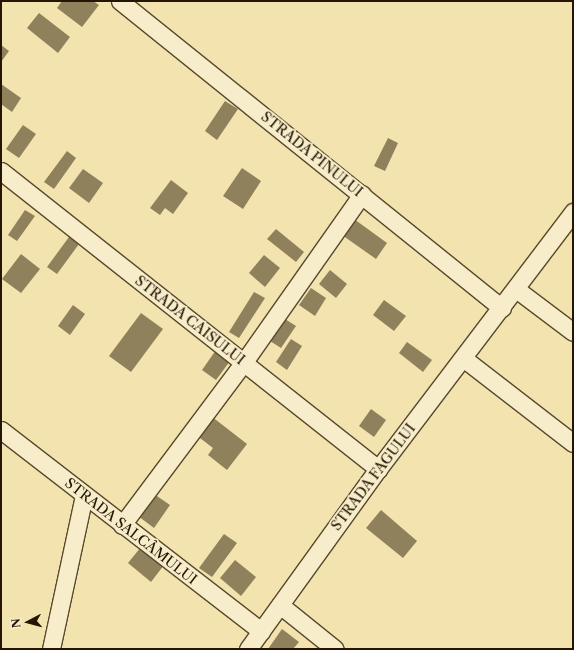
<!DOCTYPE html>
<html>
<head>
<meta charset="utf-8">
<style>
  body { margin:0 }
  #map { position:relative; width:574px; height:650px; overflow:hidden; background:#f2e3af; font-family:"Libre Caslon Text",serif }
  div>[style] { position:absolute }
  .building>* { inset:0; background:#8f815c }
  .roads { filter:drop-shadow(1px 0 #58492d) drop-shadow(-1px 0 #58492d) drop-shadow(0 1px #58492d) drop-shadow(0 -1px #58492d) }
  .minor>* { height:17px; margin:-8.5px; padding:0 8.5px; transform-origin:8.5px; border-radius:8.5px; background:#f7edcb }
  span { translate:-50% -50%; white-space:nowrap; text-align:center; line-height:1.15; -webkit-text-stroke:3.5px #f7edcb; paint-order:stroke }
  .street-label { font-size:14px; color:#241602 }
  .frame { position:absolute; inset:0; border:2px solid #241602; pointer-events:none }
  .north { position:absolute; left:8px; top:602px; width:40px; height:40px; -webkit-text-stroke:3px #f7edcb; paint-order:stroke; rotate:264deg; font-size:11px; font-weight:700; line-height:16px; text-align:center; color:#241602 }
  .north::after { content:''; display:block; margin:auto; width:14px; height:18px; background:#241602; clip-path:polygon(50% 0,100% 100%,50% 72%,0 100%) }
</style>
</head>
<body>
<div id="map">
  <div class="building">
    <div style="clip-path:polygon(62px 1px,93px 1px,99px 5px,82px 27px,57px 8px)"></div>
    <div style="clip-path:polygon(39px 13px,70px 37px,58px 53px,27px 28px)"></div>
    <div style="clip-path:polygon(1px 45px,9px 51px,1px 62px)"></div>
    <div style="clip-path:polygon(1px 84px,21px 98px,12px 112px,1px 104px)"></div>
    <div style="clip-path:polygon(225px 101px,238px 109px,217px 140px,205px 131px)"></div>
    <div style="clip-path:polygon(23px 125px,36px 134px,19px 158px,6px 149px)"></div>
    <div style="clip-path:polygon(388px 138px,398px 143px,385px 171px,374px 166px)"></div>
    <div style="clip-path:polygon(67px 151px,76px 158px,54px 189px,44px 182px)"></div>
    <div style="clip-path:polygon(242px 168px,261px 181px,243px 209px,223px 196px)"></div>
    <div style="clip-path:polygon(83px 169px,103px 183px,89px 203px,69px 188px)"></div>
    <div style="clip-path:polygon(171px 180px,188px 193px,173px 214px,165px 208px,160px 215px,150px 208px)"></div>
    <div style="clip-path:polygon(25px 210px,35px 216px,17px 241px,8px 235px)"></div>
    <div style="clip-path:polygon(354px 219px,387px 243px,376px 259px,342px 235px)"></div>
    <div style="clip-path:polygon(276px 229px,304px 252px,296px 262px,267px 239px)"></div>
    <div style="clip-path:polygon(69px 237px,79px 244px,57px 274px,47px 267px)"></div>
    <div style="clip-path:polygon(21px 254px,40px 269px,21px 293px,2px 279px)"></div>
    <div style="clip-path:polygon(264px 255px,280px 268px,265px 287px,249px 273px)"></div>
    <div style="clip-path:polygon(330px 270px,347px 284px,336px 298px,319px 284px)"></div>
    <div style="clip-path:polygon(311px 288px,326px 298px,315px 316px,299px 305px)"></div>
    <div style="clip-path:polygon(254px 292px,265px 298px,239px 338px,229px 332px)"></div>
    <div style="clip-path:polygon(384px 300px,406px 316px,394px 331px,373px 315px)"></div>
    <div style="clip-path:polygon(73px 305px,85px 314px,70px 335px,58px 326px)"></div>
    <div style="clip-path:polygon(141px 313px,163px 329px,131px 372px,109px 356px)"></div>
    <div style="clip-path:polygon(285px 319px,296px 326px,281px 348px,270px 341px)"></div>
    <div style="clip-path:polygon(291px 339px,302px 346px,287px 370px,276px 362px)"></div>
    <div style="clip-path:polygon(407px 342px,432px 360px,423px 372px,399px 353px)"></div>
    <div style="clip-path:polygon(216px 350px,230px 361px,216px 380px,202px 370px)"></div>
    <div style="clip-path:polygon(371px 409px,386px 420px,374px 437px,359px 426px)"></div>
    <div style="clip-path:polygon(211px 416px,247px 444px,227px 470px,208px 455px,213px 448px,196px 435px)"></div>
    <div style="clip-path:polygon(154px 494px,170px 505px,154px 528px,138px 516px)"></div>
    <div style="clip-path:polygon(381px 510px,417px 541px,403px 558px,366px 528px)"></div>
    <div style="clip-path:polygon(224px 534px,237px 543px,212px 577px,199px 568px)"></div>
    <div style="clip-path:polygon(141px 547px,164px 565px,151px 582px,128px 563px)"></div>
    <div style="clip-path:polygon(235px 560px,256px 577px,241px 596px,220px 578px)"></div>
    <div style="clip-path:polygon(282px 629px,299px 642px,293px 649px,268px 649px)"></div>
  </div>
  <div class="roads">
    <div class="minor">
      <div style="left:120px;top:1px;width:490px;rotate:38.8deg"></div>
      <div style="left:1px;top:171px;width:481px;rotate:38.3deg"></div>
      <div style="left:516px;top:289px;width:71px;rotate:37deg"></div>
      <div style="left:463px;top:358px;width:139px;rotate:37.7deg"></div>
      <div style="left:1px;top:430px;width:329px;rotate:37.7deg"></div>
      <div style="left:122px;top:525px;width:204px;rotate:-53.2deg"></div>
      <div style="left:244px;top:362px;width:205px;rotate:-54.9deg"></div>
      <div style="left:280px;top:605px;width:70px;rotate:38.7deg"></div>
      <div style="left:51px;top:649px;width:157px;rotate:-77.9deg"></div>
      <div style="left:248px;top:649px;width:222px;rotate:-54.2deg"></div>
      <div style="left:378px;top:469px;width:323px;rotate:-52.8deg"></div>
    </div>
  </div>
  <div class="street-label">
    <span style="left:312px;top:154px;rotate:39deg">STRADA PINULUI</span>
    <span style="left:190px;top:320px;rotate:38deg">STRADA CAISULUI</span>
    <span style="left:373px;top:477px;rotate:-53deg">STRADA FAGULUI</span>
    <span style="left:131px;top:531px;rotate:38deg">STRADA SALCÂMULUI</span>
  </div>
  <div class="frame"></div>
  <div class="north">N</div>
</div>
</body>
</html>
